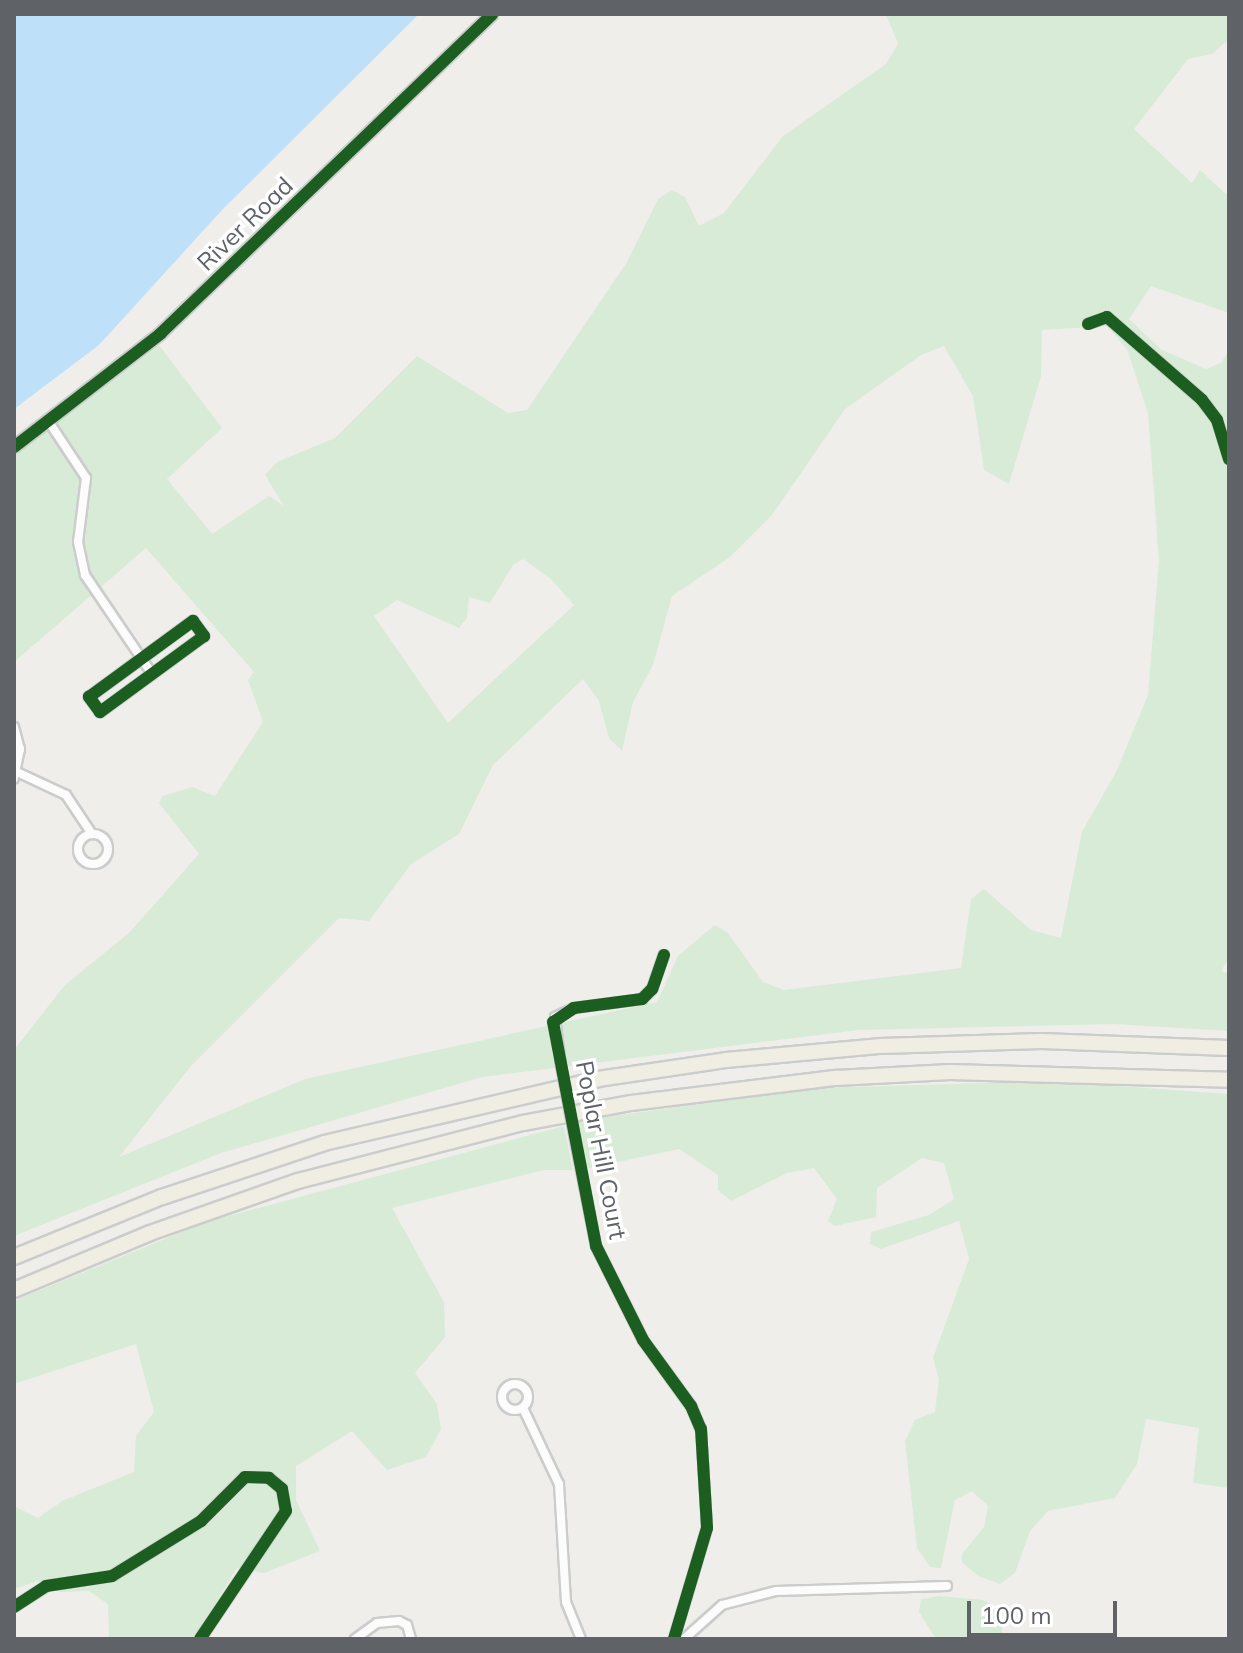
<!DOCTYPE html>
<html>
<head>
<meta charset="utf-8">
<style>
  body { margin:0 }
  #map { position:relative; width:1243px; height:1653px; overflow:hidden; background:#efeeea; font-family:Mulish,sans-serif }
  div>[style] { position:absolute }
  .green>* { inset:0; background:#d8ebd6 }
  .water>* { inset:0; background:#bfe0f9 }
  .roads { filter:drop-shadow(2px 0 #cbcccc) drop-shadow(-2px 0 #cbcccc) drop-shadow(0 2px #cbcccc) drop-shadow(0 -2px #cbcccc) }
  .minor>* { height:8px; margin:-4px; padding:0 4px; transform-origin:4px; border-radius:4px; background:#fdfcfc }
  .minor>.ring { margin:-4px; padding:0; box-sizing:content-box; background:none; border:8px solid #fdfcfc; border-radius:50% }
  .tertiary>* { height:10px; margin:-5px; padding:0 5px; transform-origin:5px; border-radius:5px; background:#fdfcfc }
  .motorway>* { height:14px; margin:-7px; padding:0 7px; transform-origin:7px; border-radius:7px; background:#f0ede3 }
  .bridges { filter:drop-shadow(2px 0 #cbcccc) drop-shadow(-2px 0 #cbcccc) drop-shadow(0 2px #cbcccc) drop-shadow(0 -2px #cbcccc) }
  .minor-bridge>* { height:8px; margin:-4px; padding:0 4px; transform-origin:4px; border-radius:4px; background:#fdfcfc }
  .cycleway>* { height:12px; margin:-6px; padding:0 6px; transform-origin:6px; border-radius:6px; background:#1b5e20 }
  span { translate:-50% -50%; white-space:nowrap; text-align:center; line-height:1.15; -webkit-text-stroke:7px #fff; paint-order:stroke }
  .street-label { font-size:24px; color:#5f6368 }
  .frame { position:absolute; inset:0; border:16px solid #5f6368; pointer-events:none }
  .scale { position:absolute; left:967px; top:1601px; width:150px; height:36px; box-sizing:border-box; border:4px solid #5f6368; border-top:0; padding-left:10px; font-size:24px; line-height:28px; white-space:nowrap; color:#5f6368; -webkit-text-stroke:6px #fff; paint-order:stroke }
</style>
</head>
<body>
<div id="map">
  <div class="green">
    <div style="clip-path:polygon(evenodd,886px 14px,1229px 14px,1229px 39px,1212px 54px,1188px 59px,1134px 129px,1192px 183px,1200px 170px,1229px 197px,1229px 313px,1151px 286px,1129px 319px,1162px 350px,1206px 369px,1221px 363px,1229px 350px,1229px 958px,1221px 971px,1229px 974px,1229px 1031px,1114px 1024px,859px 1030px,482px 1077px,221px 1153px,14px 1236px,14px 1050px,65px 985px,129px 933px,199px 854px,159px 803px,163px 796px,192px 787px,215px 796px,263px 722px,248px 680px,254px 672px,146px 548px,14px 662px,14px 456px,159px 345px,222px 428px,167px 479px,212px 534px,269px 496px,284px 506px,265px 475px,277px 462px,335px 438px,417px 356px,508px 413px,527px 410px,627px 262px,658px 199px,672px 190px,685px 197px,699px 226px,724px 213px,783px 136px,886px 64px,898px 44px,886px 14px,1107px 326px,1127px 349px,1148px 413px,1159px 560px,1148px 695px,1117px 770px,1082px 832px,1061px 938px,1031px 930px,984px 889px,971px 899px,961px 968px,784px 990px,763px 982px,727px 932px,715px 925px,678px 956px,657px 1002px,305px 1079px,119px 1157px,190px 1067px,339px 918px,369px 921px,411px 864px,459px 834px,493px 765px,583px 679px,599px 701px,609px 738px,622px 751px,633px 702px,653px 665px,672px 596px,730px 557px,772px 515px,845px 409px,921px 355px,944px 346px,973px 396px,984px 470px,1009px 484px,1041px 376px,1042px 330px,1107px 326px,886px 14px,523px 559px,551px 579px,574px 605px,448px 723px,374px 616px,397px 600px,459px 628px,467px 618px,469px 597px,490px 603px,513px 565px,523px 559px)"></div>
    <div style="clip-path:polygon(1049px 1081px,1229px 1094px,1229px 1488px,1193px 1483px,1199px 1428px,1146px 1419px,1137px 1464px,1115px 1498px,1048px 1511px,1030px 1531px,1015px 1573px,1000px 1584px,978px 1576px,962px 1562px,962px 1554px,984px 1527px,988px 1506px,972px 1491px,955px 1500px,941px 1568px,930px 1567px,917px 1548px,905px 1441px,915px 1420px,935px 1412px,939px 1379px,933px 1358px,969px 1259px,959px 1221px,881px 1249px,870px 1244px,871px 1232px,929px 1215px,954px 1199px,944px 1163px,922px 1158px,877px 1188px,876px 1217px,835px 1226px,828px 1221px,837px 1199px,814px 1168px,787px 1173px,731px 1201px,718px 1190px,718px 1175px,679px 1149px,585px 1169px,576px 1121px,816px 1088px)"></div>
    <div style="clip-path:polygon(564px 1126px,573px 1170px,544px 1170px,392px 1208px,444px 1302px,445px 1337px,415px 1373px,437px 1404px,441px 1429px,426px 1457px,387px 1470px,352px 1431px,296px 1466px,296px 1500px,320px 1551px,264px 1573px,237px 1568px,193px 1639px,109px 1639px,108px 1604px,89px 1591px,60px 1592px,37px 1581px,14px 1589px,14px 1506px,38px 1518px,62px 1501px,134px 1472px,136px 1436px,154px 1412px,136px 1344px,14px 1384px,14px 1301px,206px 1222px)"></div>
    <div style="clip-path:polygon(940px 1596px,983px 1600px,1000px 1610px,1003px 1639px,936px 1639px,919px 1612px,921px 1599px)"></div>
  </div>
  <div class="water">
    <div style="clip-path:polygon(14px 14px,419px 14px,222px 210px,99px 345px,14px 409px)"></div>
  </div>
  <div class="roads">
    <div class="minor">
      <div style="left:1088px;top:324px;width:20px;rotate:-20deg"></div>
      <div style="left:1107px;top:317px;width:126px;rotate:41.1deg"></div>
      <div style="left:1202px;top:400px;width:25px;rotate:53deg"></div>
      <div style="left:1217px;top:420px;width:41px;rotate:72.9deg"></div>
      <div style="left:49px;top:422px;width:67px;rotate:56.5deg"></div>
      <div style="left:86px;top:478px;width:64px;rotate:97.1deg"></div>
      <div style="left:78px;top:542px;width:34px;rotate:78deg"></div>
      <div style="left:85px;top:575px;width:120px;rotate:55.9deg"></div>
      <div style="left:193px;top:621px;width:19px;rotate:54deg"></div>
      <div style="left:204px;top:636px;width:129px;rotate:143.8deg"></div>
      <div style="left:100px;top:712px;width:19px;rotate:-126deg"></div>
      <div style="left:89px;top:697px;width:129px;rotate:-36.2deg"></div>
      <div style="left:14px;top:727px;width:23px;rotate:75deg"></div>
      <div style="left:20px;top:749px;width:30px;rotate:102deg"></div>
      <div style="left:17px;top:772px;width:54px;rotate:25.1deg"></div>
      <div style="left:66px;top:795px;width:47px;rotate:56.3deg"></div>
      <div class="ring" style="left:78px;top:834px;width:22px;height:22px"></div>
      <div style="left:561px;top:1065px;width:48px;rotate:-97.1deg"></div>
      <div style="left:555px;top:1017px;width:21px;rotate:-25deg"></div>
      <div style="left:574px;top:1008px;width:69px;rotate:-7.5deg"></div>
      <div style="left:642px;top:999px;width:14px;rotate:-45deg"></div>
      <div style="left:652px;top:989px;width:36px;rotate:-71deg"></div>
      <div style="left:575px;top:1140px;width:108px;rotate:78.8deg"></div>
      <div style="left:596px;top:1246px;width:105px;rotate:63.4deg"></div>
      <div style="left:643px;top:1340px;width:82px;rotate:54deg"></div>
      <div style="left:691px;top:1406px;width:25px;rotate:67deg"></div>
      <div style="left:701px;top:1429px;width:99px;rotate:86.5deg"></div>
      <div style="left:707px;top:1528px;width:116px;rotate:106.6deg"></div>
      <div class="ring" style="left:502px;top:1384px;width:18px;height:18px"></div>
      <div style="left:523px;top:1408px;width:84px;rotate:64.7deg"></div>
      <div style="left:559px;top:1484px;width:118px;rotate:86.6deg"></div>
      <div style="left:566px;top:1602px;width:40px;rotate:68deg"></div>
      <div style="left:14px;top:1607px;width:38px;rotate:-33deg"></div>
      <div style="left:46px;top:1586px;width:67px;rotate:-8.6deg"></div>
      <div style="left:112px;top:1576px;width:105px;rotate:-31.7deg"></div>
      <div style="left:201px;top:1521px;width:62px;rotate:-45deg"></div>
      <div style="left:245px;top:1477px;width:24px;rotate:2deg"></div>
      <div style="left:269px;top:1478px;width:17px;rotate:40deg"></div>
      <div style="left:282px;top:1489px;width:22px;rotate:80deg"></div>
      <div style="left:286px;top:1511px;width:154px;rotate:123.9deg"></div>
      <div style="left:355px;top:1639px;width:27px;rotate:-36deg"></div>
      <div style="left:377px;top:1623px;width:22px;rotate:-5deg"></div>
      <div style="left:399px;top:1621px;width:9px;rotate:27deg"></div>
      <div style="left:407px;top:1625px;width:15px;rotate:74deg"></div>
      <div style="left:684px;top:1639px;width:51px;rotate:-41.8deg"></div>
      <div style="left:722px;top:1605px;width:56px;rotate:-14.5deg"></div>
      <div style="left:776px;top:1591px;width:171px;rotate:-1.7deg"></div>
    </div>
    <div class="tertiary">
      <div style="left:14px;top:447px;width:185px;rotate:-37.7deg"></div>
      <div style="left:160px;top:334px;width:461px;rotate:-43.9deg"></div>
    </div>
    <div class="motorway">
      <div style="left:14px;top:1257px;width:160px;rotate:-22.1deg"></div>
      <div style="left:162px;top:1197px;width:171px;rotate:-18.4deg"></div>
      <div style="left:324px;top:1143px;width:281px;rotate:-13.1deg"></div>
      <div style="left:598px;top:1079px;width:129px;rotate:-8.4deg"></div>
      <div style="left:726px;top:1060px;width:156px;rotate:-5.2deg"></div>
      <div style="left:881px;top:1046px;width:160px;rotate:-1.8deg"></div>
      <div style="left:1041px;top:1041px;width:188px;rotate:2.1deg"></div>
      <div style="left:14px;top:1290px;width:147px;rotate:-22.7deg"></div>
      <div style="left:150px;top:1233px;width:157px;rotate:-19.4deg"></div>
      <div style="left:298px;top:1181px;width:232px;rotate:-14.5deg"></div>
      <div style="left:523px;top:1123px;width:110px;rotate:-10.5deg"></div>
      <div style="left:631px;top:1103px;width:207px;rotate:-7deg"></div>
      <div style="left:836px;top:1078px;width:114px;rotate:-3deg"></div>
      <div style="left:950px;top:1072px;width:279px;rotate:1.6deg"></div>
    </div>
  </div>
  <div class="bridges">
    <div class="minor-bridge">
      <div style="left:561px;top:1065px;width:76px;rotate:79.4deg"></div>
    </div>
  </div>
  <div class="cycleway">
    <div style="left:1088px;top:324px;width:20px;rotate:-20deg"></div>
    <div style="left:1107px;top:317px;width:126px;rotate:41.1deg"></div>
    <div style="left:1202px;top:400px;width:25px;rotate:53deg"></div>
    <div style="left:1217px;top:420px;width:41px;rotate:72.9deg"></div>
    <div style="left:14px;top:447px;width:185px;rotate:-37.7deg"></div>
    <div style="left:160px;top:334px;width:461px;rotate:-43.9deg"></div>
    <div style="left:193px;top:621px;width:19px;rotate:54deg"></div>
    <div style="left:204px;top:636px;width:129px;rotate:143.8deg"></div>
    <div style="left:100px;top:712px;width:19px;rotate:-126deg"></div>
    <div style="left:89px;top:697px;width:129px;rotate:-36.2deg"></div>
    <div style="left:664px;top:955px;width:36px;rotate:109deg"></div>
    <div style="left:652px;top:989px;width:14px;rotate:135deg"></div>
    <div style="left:642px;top:999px;width:69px;rotate:172.5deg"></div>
    <div style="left:574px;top:1008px;width:25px;rotate:146deg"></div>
    <div style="left:553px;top:1022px;width:228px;rotate:79.1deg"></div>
    <div style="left:596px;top:1246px;width:105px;rotate:63.4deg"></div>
    <div style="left:643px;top:1340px;width:82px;rotate:54deg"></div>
    <div style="left:691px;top:1406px;width:25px;rotate:67deg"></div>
    <div style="left:701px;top:1429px;width:99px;rotate:86.5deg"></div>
    <div style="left:707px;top:1528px;width:116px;rotate:106.6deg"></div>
    <div style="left:14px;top:1607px;width:38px;rotate:-33deg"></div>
    <div style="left:46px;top:1586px;width:67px;rotate:-8.6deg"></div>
    <div style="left:112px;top:1576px;width:105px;rotate:-31.7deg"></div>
    <div style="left:201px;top:1521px;width:62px;rotate:-45deg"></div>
    <div style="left:245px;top:1477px;width:24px;rotate:2deg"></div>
    <div style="left:269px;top:1478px;width:17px;rotate:40deg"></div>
    <div style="left:282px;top:1489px;width:22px;rotate:80deg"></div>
    <div style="left:286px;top:1511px;width:154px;rotate:123.9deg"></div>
  </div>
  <div class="street-label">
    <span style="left:245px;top:224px;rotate:-44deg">River Road</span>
    <span style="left:601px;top:1150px;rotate:79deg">Poplar Hill Court</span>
  </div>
  <div class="frame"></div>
  <div class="scale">100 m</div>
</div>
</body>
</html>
